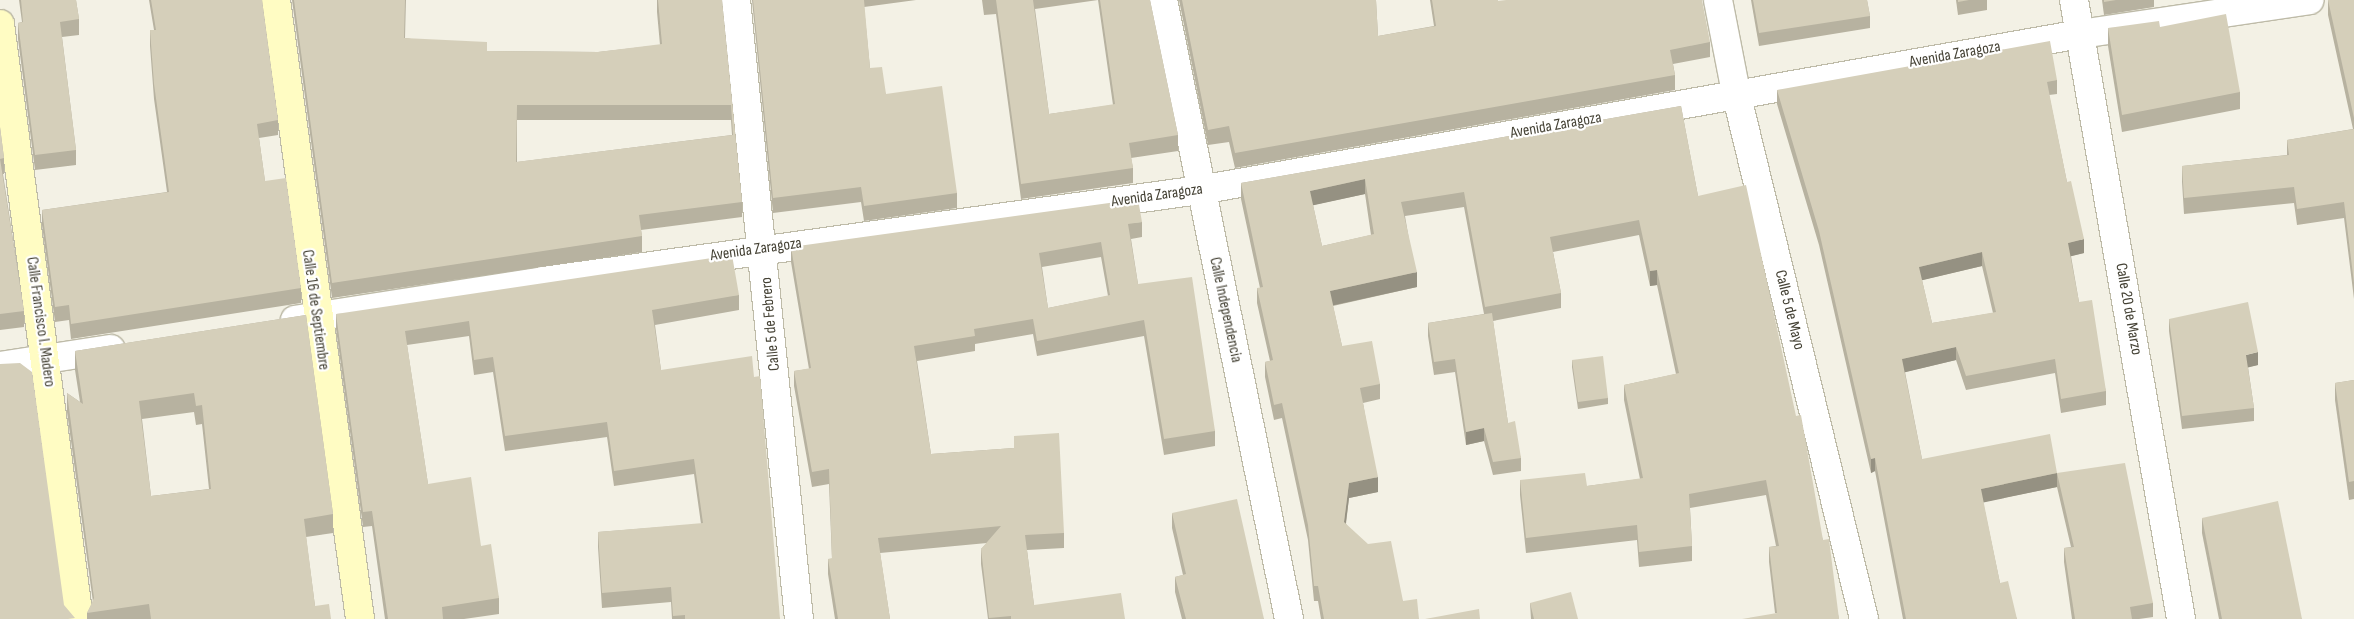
<!DOCTYPE html>
<html>
<head>
<meta charset="utf-8">
<style>
  body { margin:0 }
  #map { position:relative; width:2354px; height:619px; overflow:hidden; background:#f3f1e5; font-family:"Sofia Sans Condensed",sans-serif }
  div>[style] { position:absolute }
  .roads { filter:drop-shadow(1px 0 #bebba8) drop-shadow(-1px 0 #bebba8) drop-shadow(0 1px #bebba8) drop-shadow(0 -1px #bebba8) }
  .street>* { height:28px; margin:-14px; padding:0 14px; transform-origin:14px; border-radius:14px; background:#fff }
  .secondary>* { height:28px; margin:-14px; padding:0 14px; transform-origin:14px; border-radius:14px; background:#fffcc3 }
  .wall>* { inset:0; background:#b7b2a0 }
  .shaded-wall>* { inset:0; background:#959182 }
  .building>* { inset:0; background:#d5cfba }
  span { translate:-50% -50%; white-space:nowrap; text-align:center; line-height:1.15; -webkit-text-stroke:4.5px #fff; paint-order:stroke }
  .street-label { font-size:16px; color:#454235 }
</style>
</head>
<body>
<div id="map">
  <div class="roads">
    <div class="street">
      <div style="left:736px;top:0;width:622px;rotate:84.19deg"></div>
      <div style="left:1163px;top:0;width:632px;rotate:78.49deg"></div>
      <div style="left:1718px;top:0;width:95px;rotate:79deg"></div>
      <div style="left:1736px;top:93px;width:541px;rotate:76.32deg"></div>
      <div style="left:2074px;top:0;width:628px;rotate:80.19deg"></div>
      <div style="left:295px;top:320px;width:251px;rotate:-8.9deg"></div>
      <div style="left:543px;top:281px;width:663px;rotate:-7.89deg"></div>
      <div style="left:1200px;top:190px;width:894px;rotate:-10.05deg"></div>
      <div style="left:2080px;top:34px;width:232px;rotate:-8.4deg"></div>
      <div style="left:0;top:366px;width:112px;rotate:-8.7deg"></div>
    </div>
    <div class="secondary">
      <div style="left:276px;top:0;width:625px;rotate:82.27deg"></div>
      <div style="left:0;top:24px;width:600px;rotate:82.44deg"></div>
    </div>
  </div>
  <div class="wall">
    <div style="clip-path:polygon(19px 0,76px 0,79px 19px,79px 35px,62px 37px,76px 150px,76px 165px,35px 170px,18px 39px,18px 23px,22px 22px)"></div>
    <div style="clip-path:polygon(149px 0,262px 0,278px 120px,278px 135px,259px 138px,265px 181px,301px 288px,301px 303px,71px 339px,69px 320px,55px 322px,42px 225px,42px 210px,167px 192px,154px 99px,150px 46px,150px 30px,154px 30px)"></div>
    <div style="clip-path:polygon(evenodd,292px 0,406px 0,405px 38px,487px 51px,598px 52px,660px 45px,657px 12px,657px 0,722px 0,742px 202px,742px 217px,641px 230px,642px 236px,642px 252px,332px 298px,292px 0,517px 120px,731px 120px,732px 135px,517px 162px,517px 120px)"></div>
    <div style="clip-path:polygon(752px 0,916px 0,864px 7px,870px 68px,886px 94px,957px 193px,957px 208px,864px 221px,861px 202px,773px 213px)"></div>
    <div style="clip-path:polygon(982px 0,1098px 0,1035px 9px,1049px 114px,1113px 105px,1098px 0,1150px 0,1178px 135px,1178px 151px,1131px 158px,1133px 168px,1133px 183px,1021px 199px,996px 14px,984px 15px)"></div>
    <div style="clip-path:polygon(1179px 0,1376px 0,1378px 36px,1434px 26px,1430px 0,1498px 0,1498px 1px,1710px 42px,1710px 57px,1673px 64px,1675px 75px,1675px 90px,1235px 168px,1229px 142px,1208px 145px)"></div>
    <div style="clip-path:polygon(1751px 0,1867px 0,1870px 16px,1870px 28px,1759px 46px)"></div>
    <div style="clip-path:polygon(1956px 0,1987px 0,1987px 10px,1958px 15px)"></div>
    <div style="clip-path:polygon(2102px 0,2154px 0,2154px 7px,2104px 15px)"></div>
    <div style="clip-path:polygon(2328px 0,2354px 0,2354px 299px,2344px 218px,2297px 225px,2294px 203px,2184px 214px,2182px 182px,2182px 166px,2287px 155px,2287px 140px,2353px 129px,2328px 15px)"></div>
    <div style="clip-path:polygon(2160px 27px,2240px 92px,2240px 109px,2122px 132px,2108px 46px,2108px 28px)"></div>
    <div style="clip-path:polygon(evenodd,2057px 80px,2057px 94px,2049px 95px,2067px 182px,2084px 253px,2071px 256px,2079px 302px,2106px 391px,2106px 405px,2061px 413px,2055px 373px,1966px 390px,1956px 360px,1905px 372px,1922px 459px,2057px 473px,2153px 603px,2153px 617px,2139px 619px,2072px 619px,2064px 562px,2064px 548px,2071px 547px,2057px 487px,1983px 502px,2000px 583px,2017px 619px,1903px 619px,1875px 471px,1871px 473px,1819px 245px,1777px 104px,1777px 90px,2057px 80px,1982px 266px,1993px 313px,1932px 323px,1922px 280px,1982px 266px)"></div>
    <div style="clip-path:polygon(evenodd,1681px 106px,1698px 196px,1823px 540px,1839px 619px,1775px 613px,1769px 562px,1769px 547px,1776px 546px,1766px 495px,1690px 508px,1692px 546px,1692px 561px,1639px 567px,1637px 540px,1526px 553px,1520px 495px,1520px 480px,1587px 486px,1640px 479px,1624px 400px,1624px 385px,1676px 374px,1657px 285px,1650px 286px,1639px 235px,1553px 252px,1561px 293px,1561px 308px,1493px 321px,1508px 423px,1521px 458px,1521px 471px,1493px 475px,1484px 441px,1466px 445px,1455px 372px,1434px 375px,1428px 336px,1428px 323px,1484px 314px,1464px 207px,1405px 216px,1417px 287px,1333px 306px,1342px 346px,1380px 384px,1380px 399px,1363px 403px,1378px 492px,1349px 498px,1346px 524px,1403px 601px,1419px 619px,1321px 619px,1318px 601px,1314px 601px,1308px 540px,1282px 418px,1274px 420px,1265px 377px,1265px 362px,1270px 361px,1257px 303px,1257px 288px,1260px 288px,1241px 199px,1241px 183px,1681px 106px,1365px 194px,1371px 235px,1322px 246px,1313px 205px,1365px 194px)"></div>
    <div style="clip-path:polygon(0 127px,4px 158px,4px 174px,3px 174px,24px 311px,24px 327px,0 330px)"></div>
    <div style="clip-path:polygon(evenodd,1142px 222px,1142px 237px,1131px 239px,1138px 284px,1215px 431px,1215px 446px,1164px 455px,1144px 336px,1037px 356px,1033px 334px,975px 344px,975px 351px,917px 361px,931px 454px,1014px 448px,1014px 436px,1064px 533px,1064px 548px,1027px 550px,1034px 605px,1125px 619px,988px 619px,981px 564px,981px 549px,987px 543px,880px 553px,890px 619px,835px 619px,828px 574px,828px 559px,832px 559px,829px 484px,812px 487px,794px 386px,794px 371px,809px 369px,791px 262px,791px 247px,1142px 222px,1101px 257px,1108px 296px,1048px 308px,1042px 267px,1101px 257px)"></div>
    <div style="clip-path:polygon(739px 295px,739px 310px,655px 325px,661px 370px,780px 619px,672px 619px,671px 602px,602px 608px,598px 547px,598px 532px,701px 524px,694px 474px,614px 486px,607px 437px,505px 451px,493px 372px,474px 375px,469px 336px,407px 345px,428px 484px,481px 546px,499px 598px,499px 614px,464px 619px,385px 619px,372px 526px,363px 527px,336px 329px,336px 314px)"></div>
    <div style="clip-path:polygon(evenodd,306px 315px,333px 514px,333px 533px,306px 537px,315px 606px,331px 619px,87px 619px,87px 613px,93px 602px,67px 412px,67px 393px,80px 402px,75px 370px,75px 351px,306px 315px,194px 412px,196px 425px,202px 424px,209px 489px,151px 496px,142px 419px,194px 412px)"></div>
    <div style="clip-path:polygon(2169px 319px,2258px 365px,2248px 367px,2254px 408px,2254px 421px,2182px 429px,2169px 331px)"></div>
    <div style="clip-path:polygon(1572px 360px,1608px 398px,1608px 404px,1578px 409px,1572px 367px)"></div>
    <div style="clip-path:polygon(2354px 380px,2354px 499px,2349px 500px,2335px 400px,2335px 383px)"></div>
    <div style="clip-path:polygon(1172px 513px,1264px 619px,1182px 619px,1175px 592px,1175px 577px,1183px 575px,1172px 528px)"></div>
    <div style="clip-path:polygon(2202px 518px,2302px 619px,2219px 619px,2202px 533px)"></div>
    <div style="clip-path:polygon(1530px 603px,1578px 619px,1531px 619px)"></div>
  </div>
  <div class="shaded-wall">
    <div style="clip-path:polygon(1365px 179px,1365px 194px,1310px 206px,1310px 191px)"></div>
    <div style="clip-path:polygon(2084px 239px,2084px 253px,2068px 257px,2068px 243px)"></div>
    <div style="clip-path:polygon(1982px 252px,1982px 266px,1919px 281px,1919px 267px)"></div>
    <div style="clip-path:polygon(1657px 270px,1657px 285px,1650px 286px,1650px 271px)"></div>
    <div style="clip-path:polygon(1417px 272px,1417px 287px,1330px 306px,1330px 291px)"></div>
    <div style="clip-path:polygon(1956px 347px,1956px 360px,1902px 373px,1902px 359px)"></div>
    <div style="clip-path:polygon(2258px 352px,2258px 365px,2246px 368px,2246px 355px)"></div>
    <div style="clip-path:polygon(1484px 428px,1484px 441px,1466px 445px,1466px 432px)"></div>
    <div style="clip-path:polygon(1875px 458px,1875px 471px,1871px 473px,1871px 459px)"></div>
    <div style="clip-path:polygon(2057px 473px,2057px 487px,1981px 503px,1981px 489px)"></div>
    <div style="clip-path:polygon(1378px 477px,1378px 492px,1349px 498px,1344px 537px,1344px 522px,1349px 483px)"></div>
  </div>
  <div class="building">
    <div style="clip-path:polygon(21px 0,76px 0,79px 19px,60px 22px,76px 150px,35px 155px,18px 23px,23px 22px)"></div>
    <div style="clip-path:polygon(151px 0,262px 0,278px 120px,257px 124px,265px 181px,286px 178px,301px 288px,71px 324px,69px 305px,55px 307px,42px 210px,169px 192px,154px 84px,150px 30px,156px 30px)"></div>
    <div style="clip-path:polygon(evenodd,294px 0,405px 0,404px 38px,487px 42px,487px 51px,598px 52px,662px 44px,658px 0,722px 0,742px 202px,639px 215px,642px 236px,332px 283px,294px 0,517px 105px,731px 105px,733px 135px,516px 162px,517px 105px)"></div>
    <div style="clip-path:polygon(753px 0,864px 0,870px 68px,882px 67px,886px 94px,942px 86px,957px 193px,864px 206px,861px 187px,773px 198px)"></div>
    <div style="clip-path:polygon(996px 0,1033px 0,1049px 114px,1115px 104px,1100px 0,1150px 0,1178px 135px,1129px 143px,1133px 168px,1021px 184px)"></div>
    <div style="clip-path:polygon(1182px 0,1376px 0,1378px 36px,1436px 26px,1432px 0,1498px 0,1498px 1px,1506px 0,1702px 0,1710px 42px,1670px 50px,1675px 75px,1235px 153px,1229px 126px,1208px 130px)"></div>
    <div style="clip-path:polygon(1753px 0,1867px 0,1870px 16px,1759px 33px)"></div>
    <div style="clip-path:polygon(1958px 0,1969px 0,1958px 2px)"></div>
    <div style="clip-path:polygon(2104px 0,2116px 0,2104px 2px)"></div>
    <div style="clip-path:polygon(2328px 0,2354px 0,2354px 118px)"></div>
    <div style="clip-path:polygon(2226px 14px,2240px 92px,2122px 115px,2108px 28px,2159px 21px,2160px 27px)"></div>
    <div style="clip-path:polygon(evenodd,2050px 41px,2057px 80px,2047px 82px,2067px 182px,2071px 181px,2084px 239px,2068px 243px,2079px 302px,2092px 300px,2106px 391px,2061px 399px,2055px 359px,1966px 376px,1956px 347px,1902px 359px,1922px 459px,2050px 434px,2057px 473px,1981px 489px,2000px 583px,2008px 581px,2017px 619px,1906px 619px,1875px 458px,1871px 459px,1819px 231px,1777px 90px,2050px 41px,1982px 252px,1996px 312px,1932px 323px,1919px 267px,1982px 252px)"></div>
    <div style="clip-path:polygon(evenodd,1681px 106px,1698px 196px,1746px 185px,1796px 416px,1801px 415px,1823px 540px,1829px 539px,1839px 619px,1742px 619px,1777px 613px,1769px 547px,1779px 546px,1766px 480px,1689px 494px,1692px 546px,1639px 552px,1637px 525px,1526px 538px,1520px 480px,1585px 473px,1587px 486px,1643px 478px,1624px 385px,1679px 373px,1657px 270px,1650px 271px,1639px 220px,1550px 237px,1561px 293px,1485px 307px,1464px 192px,1401px 202px,1417px 272px,1330px 291px,1342px 346px,1372px 341px,1380px 384px,1360px 388px,1378px 477px,1349px 483px,1344px 522px,1368px 544px,1391px 541px,1403px 601px,1417px 599px,1419px 619px,1324px 619px,1318px 586px,1314px 586px,1308px 525px,1282px 403px,1274px 405px,1265px 362px,1273px 360px,1257px 288px,1263px 287px,1241px 183px,1681px 106px,1365px 179px,1374px 234px,1322px 246px,1310px 191px,1365px 179px)"></div>
    <div style="clip-path:polygon(0 127px,4px 158px,0 159px,24px 311px,0 314px)"></div>
    <div style="clip-path:polygon(2354px 129px,2354px 283px,2344px 202px,2297px 209px,2294px 187px,2184px 198px,2182px 166px,2289px 155px,2287px 140px)"></div>
    <div style="clip-path:polygon(evenodd,1138px 199px,1142px 222px,1128px 224px,1138px 284px,1192px 277px,1215px 431px,1164px 439px,1144px 320px,1037px 341px,1033px 319px,974px 329px,975px 336px,914px 346px,931px 454px,1014px 448px,1014px 436px,1059px 433px,1064px 533px,1025px 535px,1034px 605px,1121px 593px,1125px 619px,1011px 619px,1011px 616px,989px 618px,981px 549px,1001px 526px,878px 538px,890px 619px,838px 619px,828px 559px,832px 558px,829px 469px,812px 472px,794px 371px,811px 368px,791px 247px,1138px 199px,1101px 242px,1110px 295px,1048px 308px,1039px 253px,1101px 242px)"></div>
    <div style="clip-path:polygon(732px 255px,739px 295px,652px 310px,661px 370px,752px 356px,754px 377px,760px 376px,780px 619px,685px 619px,685px 615px,673px 616px,671px 587px,602px 593px,598px 532px,703px 523px,694px 459px,614px 471px,607px 422px,505px 436px,493px 357px,474px 360px,469px 321px,405px 331px,428px 484px,471px 477px,481px 546px,491px 544px,499px 598px,442px 607px,443px 619px,388px 619px,372px 511px,363px 512px,336px 314px)"></div>
    <div style="clip-path:polygon(2248px 302px,2258px 352px,2246px 355px,2254px 408px,2182px 416px,2169px 319px)"></div>
    <div style="clip-path:polygon(1492px 313px,1508px 423px,1515px 421px,1521px 458px,1493px 462px,1484px 428px,1466px 432px,1455px 359px,1434px 362px,1428px 323px)"></div>
    <div style="clip-path:polygon(evenodd,306px 315px,333px 514px,304px 519px,315px 606px,329px 604px,331px 619px,151px 619px,149px 604px,87px 613px,94px 598px,67px 393px,83px 404px,75px 351px,306px 315px,194px 393px,196px 406px,202px 405px,211px 489px,151px 496px,139px 401px,194px 393px)"></div>
    <div style="clip-path:polygon(1603px 356px,1608px 398px,1578px 402px,1572px 360px)"></div>
    <div style="clip-path:polygon(20px 363px,32px 372px,64px 605px,75px 618px,68px 619px,0 619px,0 364px)"></div>
    <div style="clip-path:polygon(2354px 380px,2354px 481px,2349px 482px,2335px 383px)"></div>
    <div style="clip-path:polygon(2125px 463px,2153px 603px,2130px 607px,2132px 619px,2075px 619px,2064px 548px,2074px 547px,2057px 473px)"></div>
    <div style="clip-path:polygon(1237px 499px,1264px 619px,1186px 619px,1175px 577px,1186px 574px,1172px 513px)"></div>
    <div style="clip-path:polygon(2278px 501px,2302px 619px,2222px 619px,2202px 518px)"></div>
    <div style="clip-path:polygon(1571px 592px,1578px 619px,1534px 619px,1530px 603px)"></div>
    <div style="clip-path:polygon(1479px 609px,1480px 619px,1425px 619px)"></div>
  </div>
  <div class="street-label">
    <span style="left:1955px;top:55px;rotate:-10deg">Avenida Zaragoza</span>
    <span style="left:1556px;top:126px;rotate:-10deg">Avenida Zaragoza</span>
    <span style="left:1157px;top:196px;rotate:-8deg">Avenida Zaragoza</span>
    <span style="left:756px;top:250px;rotate:-8deg">Avenida Zaragoza</span>
    <span style="left:2128px;top:309px;rotate:80deg">Calle 20 de Marzo</span>
    <span style="left:315px;top:310px;rotate:82deg">Calle 16 de Septiembre</span>
    <span style="left:1225px;top:310px;rotate:78deg">Calle Independencia</span>
    <span style="left:1789px;top:310px;rotate:76deg">Calle 5 de Mayo</span>
    <span style="left:40px;top:322px;rotate:82deg">Calle Francisco I. Madero</span>
    <span style="left:771px;top:324px;rotate:-95deg">Calle 5 de Febrero</span>
  </div>
</div>
</body>
</html>
